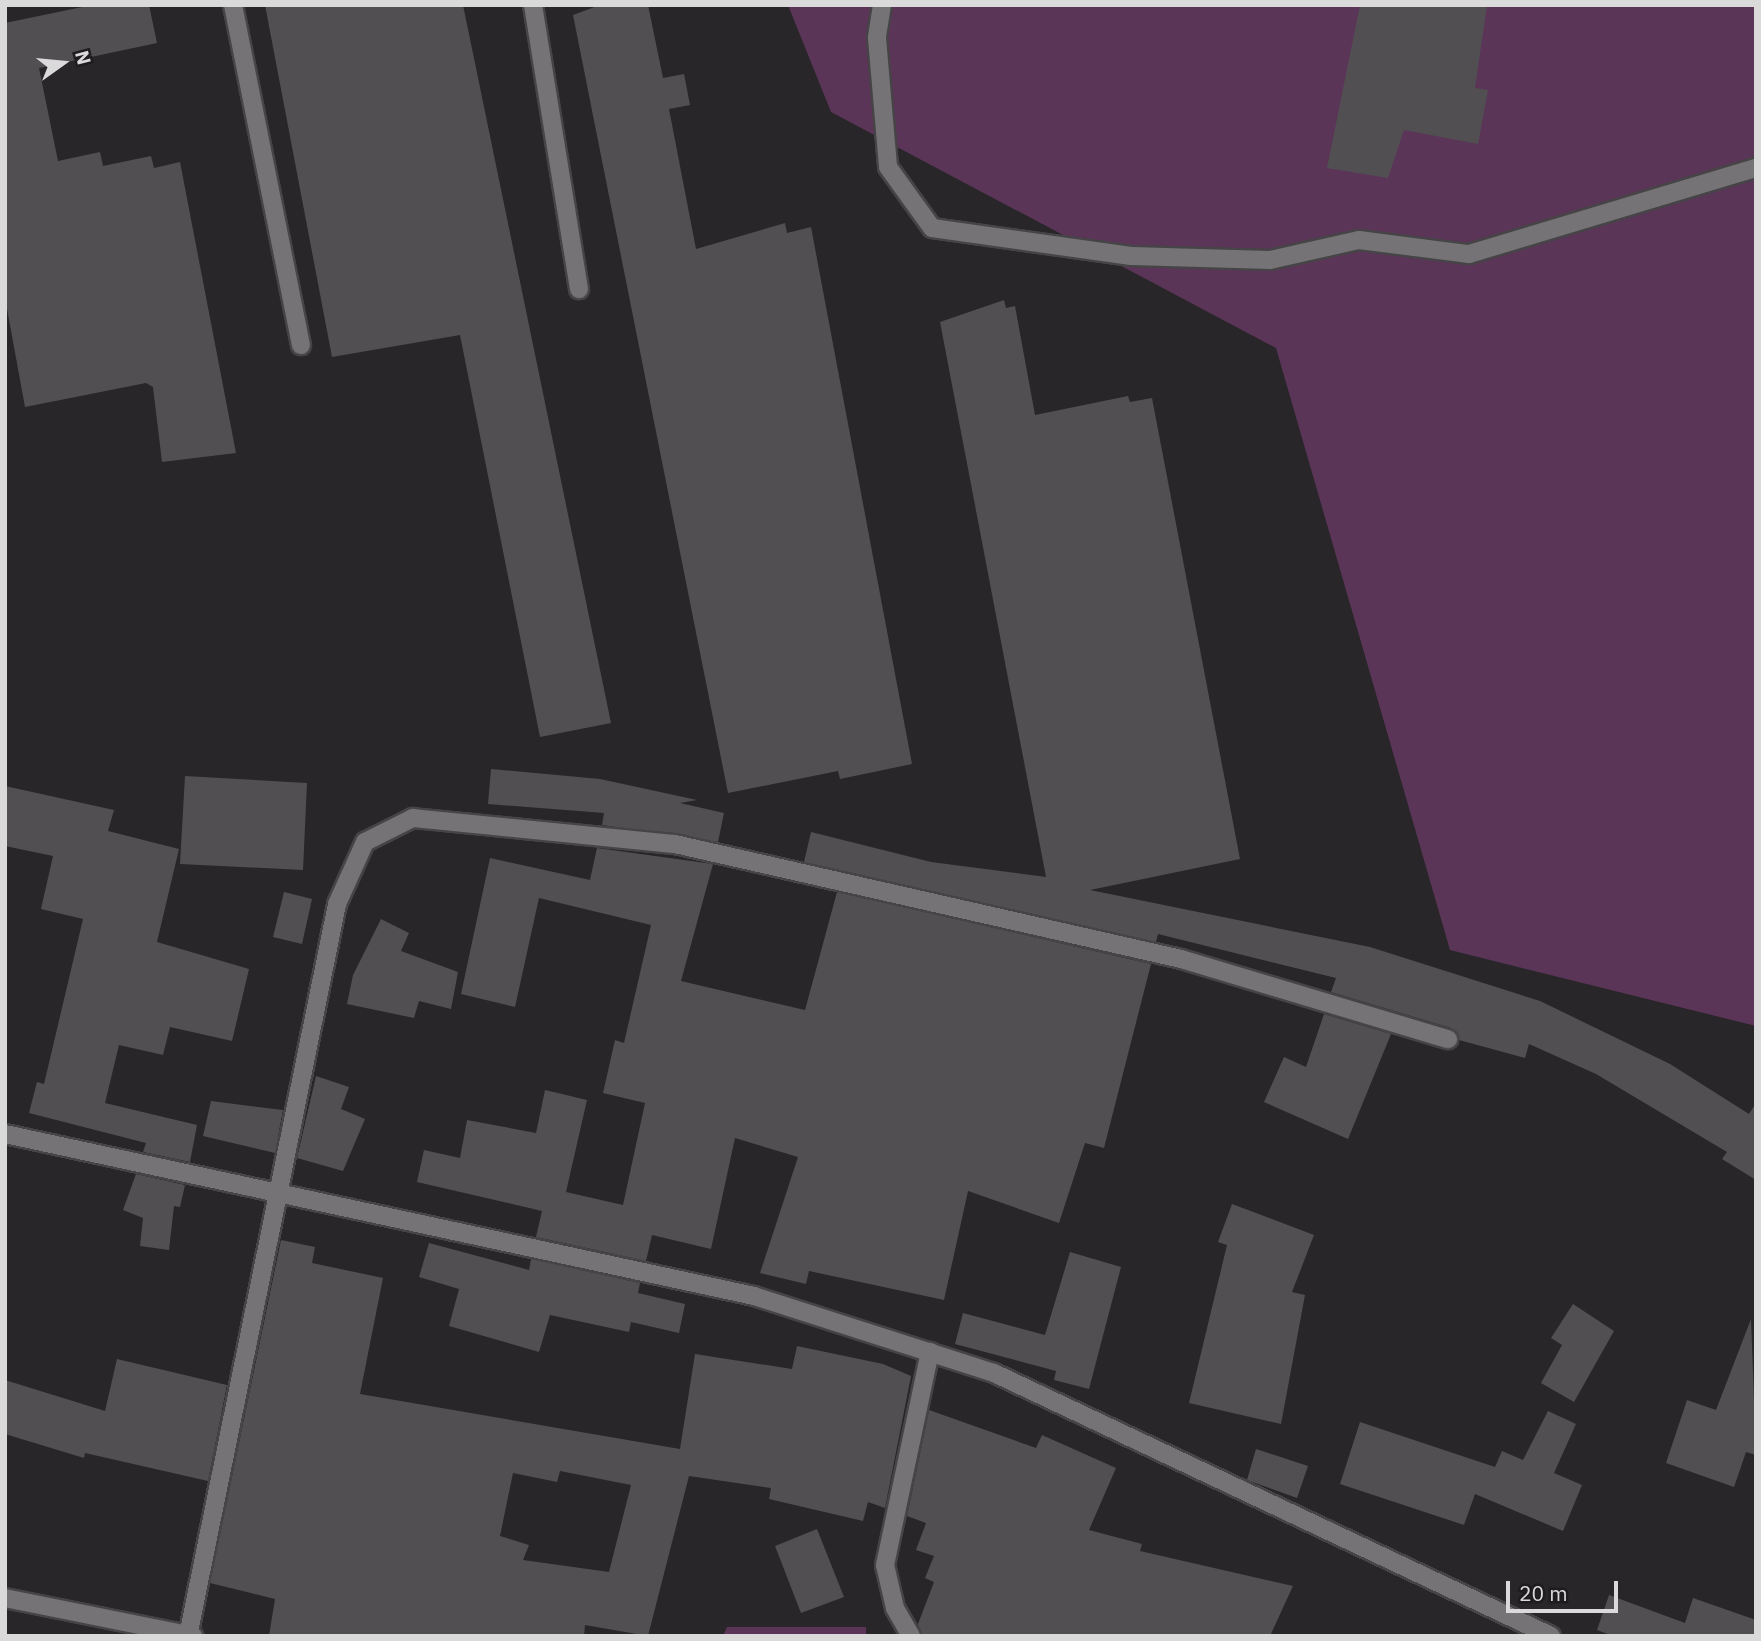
<!DOCTYPE html>
<html>
<head>
<meta charset="utf-8">
<style>
  body { margin:0 }
  #map { position:relative; width:1761px; height:1641px; overflow:hidden; background:#282628; font-family:"IBM Plex Sans",sans-serif }
  div>[style] { position:absolute }
  .green>* { inset:0; background:#5a3557 }
  .building>* { inset:0; background:#524f52 }
  .roads { filter:drop-shadow(2px 0 #464446) drop-shadow(-2px 0 #464446) drop-shadow(0 2px #464446) drop-shadow(0 -2px #464446) }
  .minor>* { height:18px; margin:-9px; padding:0 9px; transform-origin:9px; border-radius:9px; background:#757375 }
  span { translate:-50% -50%; white-space:nowrap; text-align:center; line-height:1.15; -webkit-text-stroke:7px #1e1c1e; paint-order:stroke }
  .frame { position:absolute; inset:0; border:7px solid #dbdadb; pointer-events:none }
  .north { position:absolute; left:28px; top:28px; width:70px; height:70px; -webkit-text-stroke:5px #1e1c1e; paint-order:stroke; rotate:75deg; font-size:19px; font-weight:700; line-height:28px; text-align:center; color:#dbdadb }
  .north::after { content:''; display:block; margin:auto; width:24px; height:32px; background:#dbdadb; clip-path:polygon(50% 0,100% 100%,50% 72%,0 100%) }
  .scale { position:absolute; left:1506px; top:1581px; width:112px; height:32px; box-sizing:border-box; border:4px solid #dbdadb; border-top:0; padding-left:9px; font-size:21px; line-height:24px; white-space:nowrap; color:#dbdadb; -webkit-text-stroke:5px #1e1c1e; paint-order:stroke }
</style>
</head>
<body>
<div id="map">
  <div class="green">
    <div style="clip-path:polygon(788px 5px,1756px 5px,1756px 1026px,1450px 950px,1276px 348px,831px 112px)"></div>
    <div style="clip-path:polygon(727px 1627px,866px 1627px,866px 1636px,723px 1636px)"></div>
  </div>
  <div class="building">
    <div style="clip-path:polygon(92px 5px,149px 5px,157px 43px,39px 68px,58px 161px,100px 152px,103px 166px,151px 156px,154px 168px,180px 162px,236px 453px,162px 462px,153px 387px,146px 383px,25px 407px,5px 298px,5px 23px)"></div>
    <div style="clip-path:polygon(265px 5px,463px 5px,611px 723px,540px 737px,460px 335px,332px 357px)"></div>
    <div style="clip-path:polygon(600px 5px,648px 5px,663px 78px,684px 74px,690px 105px,669px 109px,696px 249px,785px 223px,787px 233px,811px 227px,912px 764px,840px 779px,838px 771px,728px 793px,573px 15px)"></div>
    <div style="clip-path:polygon(1360px 5px,1487px 5px,1475px 88px,1488px 90px,1478px 144px,1404px 130px,1388px 178px,1327px 168px)"></div>
    <div style="clip-path:polygon(1004px 300px,1006px 308px,1015px 306px,1035px 415px,1128px 396px,1130px 402px,1152px 398px,1240px 859px,1090px 890px,1370px 947px,1540px 1001px,1670px 1064px,1749px 1114px,1756px 1103px,1756px 1180px,1722px 1159px,1727px 1152px,1596px 1074px,1529px 1044px,1525px 1058px,1459px 1040px,1451px 1028px,1331px 992px,1336px 978px,1158px 934px,1156px 942px,804px 862px,811px 832px,931px 862px,1046px 877px,940px 322px)"></div>
    <div style="clip-path:polygon(491px 769px,600px 779px,697px 800px,680px 803px,724px 813px,718px 842px,602px 825px,604px 813px,488px 804px)"></div>
    <div style="clip-path:polygon(185px 776px,307px 783px,303px 870px,180px 864px)"></div>
    <div style="clip-path:polygon(5px 786px,114px 810px,108px 831px,179px 849px,157px 942px,249px 969px,232px 1041px,170px 1027px,163px 1055px,119px 1045px,105px 1103px,197px 1125px,190px 1162px,143px 1152px,146px 1143px,29px 1113px,37px 1082px,44px 1084px,83px 919px,41px 909px,53px 856px,5px 846px)"></div>
    <div style="clip-path:polygon(597px 848px,713px 864px,681px 981px,805px 1010px,837px 892px,1151px 964px,1104px 1148px,1085px 1143px,1059px 1223px,968px 1191px,944px 1300px,809px 1271px,806px 1284px,760px 1273px,798px 1157px,735px 1138px,711px 1249px,652px 1235px,646px 1261px,536px 1237px,542px 1211px,417px 1182px,424px 1150px,460px 1158px,467px 1120px,536px 1133px,545px 1090px,587px 1100px,566px 1192px,623px 1205px,645px 1103px,603px 1093px,615px 1040px,624px 1043px,651px 925px,539px 898px,515px 1007px,461px 994px,490px 858px,590px 880px)"></div>
    <div style="clip-path:polygon(284px 892px,312px 899px,302px 944px,273px 937px)"></div>
    <div style="clip-path:polygon(381px 919px,409px 933px,401px 951px,458px 972px,451px 1009px,419px 1001px,414px 1018px,347px 1004px,353px 975px)"></div>
    <div style="clip-path:polygon(1324px 1014px,1391px 1034px,1348px 1139px,1264px 1102px,1284px 1057px,1306px 1067px)"></div>
    <div style="clip-path:polygon(316px 1076px,349px 1087px,341px 1109px,365px 1119px,343px 1171px,297px 1158px)"></div>
    <div style="clip-path:polygon(211px 1101px,283px 1110px,275px 1153px,203px 1136px)"></div>
    <div style="clip-path:polygon(136px 1174px,185px 1185px,180px 1207px,174px 1206px,169px 1250px,140px 1246px,143px 1218px,123px 1210px)"></div>
    <div style="clip-path:polygon(1232px 1204px,1314px 1235px,1292px 1292px,1305px 1295px,1281px 1424px,1189px 1403px,1227px 1245px,1218px 1242px)"></div>
    <div style="clip-path:polygon(evenodd,281px 1240px,315px 1247px,312px 1263px,383px 1278px,360px 1394px,680px 1449px,695px 1354px,792px 1369px,797px 1346px,883px 1364px,911px 1376px,885px 1508px,868px 1502px,863px 1521px,769px 1499px,771px 1488px,689px 1476px,648px 1636px,585px 1625px,584px 1636px,269px 1636px,275px 1599px,210px 1583px,281px 1240px,560px 1471px,631px 1485px,609px 1572px,523px 1560px,529px 1545px,500px 1536px,513px 1473px,557px 1482px,560px 1471px)"></div>
    <div style="clip-path:polygon(429px 1243px,529px 1270px,531px 1259px,640px 1283px,638px 1293px,685px 1304px,679px 1333px,631px 1322px,629px 1332px,550px 1315px,539px 1352px,449px 1326px,459px 1289px,419px 1277px)"></div>
    <div style="clip-path:polygon(1070px 1252px,1121px 1267px,1089px 1389px,1054px 1380px,1056px 1371px,955px 1344px,963px 1313px,1045px 1335px)"></div>
    <div style="clip-path:polygon(1573px 1304px,1614px 1331px,1574px 1402px,1541px 1383px,1562px 1345px,1551px 1338px)"></div>
    <div style="clip-path:polygon(1751px 1319px,1756px 1455px,1746px 1452px,1734px 1487px,1666px 1463px,1687px 1400px,1716px 1410px)"></div>
    <div style="clip-path:polygon(117px 1359px,227px 1385px,208px 1481px,85px 1453px,84px 1458px,5px 1434px,5px 1380px,105px 1411px)"></div>
    <div style="clip-path:polygon(929px 1410px,1036px 1448px,1042px 1435px,1116px 1468px,1089px 1530px,1142px 1544px,1140px 1551px,1293px 1586px,1270px 1636px,922px 1636px,918px 1624px,934px 1582px,925px 1578px,934px 1556px,916px 1550px,926px 1523px,907px 1516px)"></div>
    <div style="clip-path:polygon(1548px 1411px,1576px 1424px,1554px 1473px,1582px 1485px,1563px 1531px,1475px 1494px,1464px 1525px,1340px 1484px,1360px 1422px,1495px 1467px,1502px 1451px,1523px 1460px)"></div>
    <div style="clip-path:polygon(1256px 1449px,1308px 1466px,1297px 1498px,1247px 1480px)"></div>
    <div style="clip-path:polygon(817px 1529px,844px 1597px,801px 1613px,775px 1546px)"></div>
    <div style="clip-path:polygon(1609px 1595px,1685px 1623px,1693px 1598px,1756px 1620px,1756px 1636px,1613px 1636px,1597px 1630px)"></div>
  </div>
  <div class="roads">
    <div class="minor">
      <div style="left:233px;top:5px;width:347px;rotate:78.7deg"></div>
      <div style="left:533px;top:5px;width:288px;rotate:80.8deg"></div>
      <div style="left:882px;top:5px;width:33px;rotate:99deg"></div>
      <div style="left:877px;top:38px;width:129px;rotate:85.1deg"></div>
      <div style="left:888px;top:167px;width:75px;rotate:54.2deg"></div>
      <div style="left:932px;top:228px;width:201px;rotate:8deg"></div>
      <div style="left:1131px;top:256px;width:139px;rotate:1.6deg"></div>
      <div style="left:1270px;top:260px;width:91px;rotate:-12.7deg"></div>
      <div style="left:1359px;top:240px;width:111px;rotate:7.3deg"></div>
      <div style="left:1469px;top:254px;width:300px;rotate:-16.7deg"></div>
      <div style="left:5px;top:1134px;width:766px;rotate:12.2deg"></div>
      <div style="left:754px;top:1296px;width:252px;rotate:17.8deg"></div>
      <div style="left:994px;top:1373px;width:616px;rotate:25.28deg"></div>
      <div style="left:5px;top:1598px;width:192px;rotate:11.4deg"></div>
      <div style="left:188px;top:1636px;width:747px;rotate:-78.49deg"></div>
      <div style="left:337px;top:904px;width:68px;rotate:-65.7deg"></div>
      <div style="left:365px;top:842px;width:54px;rotate:-26.6deg"></div>
      <div style="left:413px;top:818px;width:263px;rotate:5.7deg"></div>
      <div style="left:675px;top:844px;width:519px;rotate:12.8deg"></div>
      <div style="left:1181px;top:959px;width:279px;rotate:16.7deg"></div>
      <div style="left:911px;top:1636px;width:32px;rotate:-120deg"></div>
      <div style="left:895px;top:1608px;width:44px;rotate:-103.1deg"></div>
      <div style="left:885px;top:1565px;width:218px;rotate:-78.1deg"></div>
    </div>
  </div>
  <div class="frame"></div>
  <div class="north">N</div>
  <div class="scale">20 m</div>
</div>
</body>
</html>
